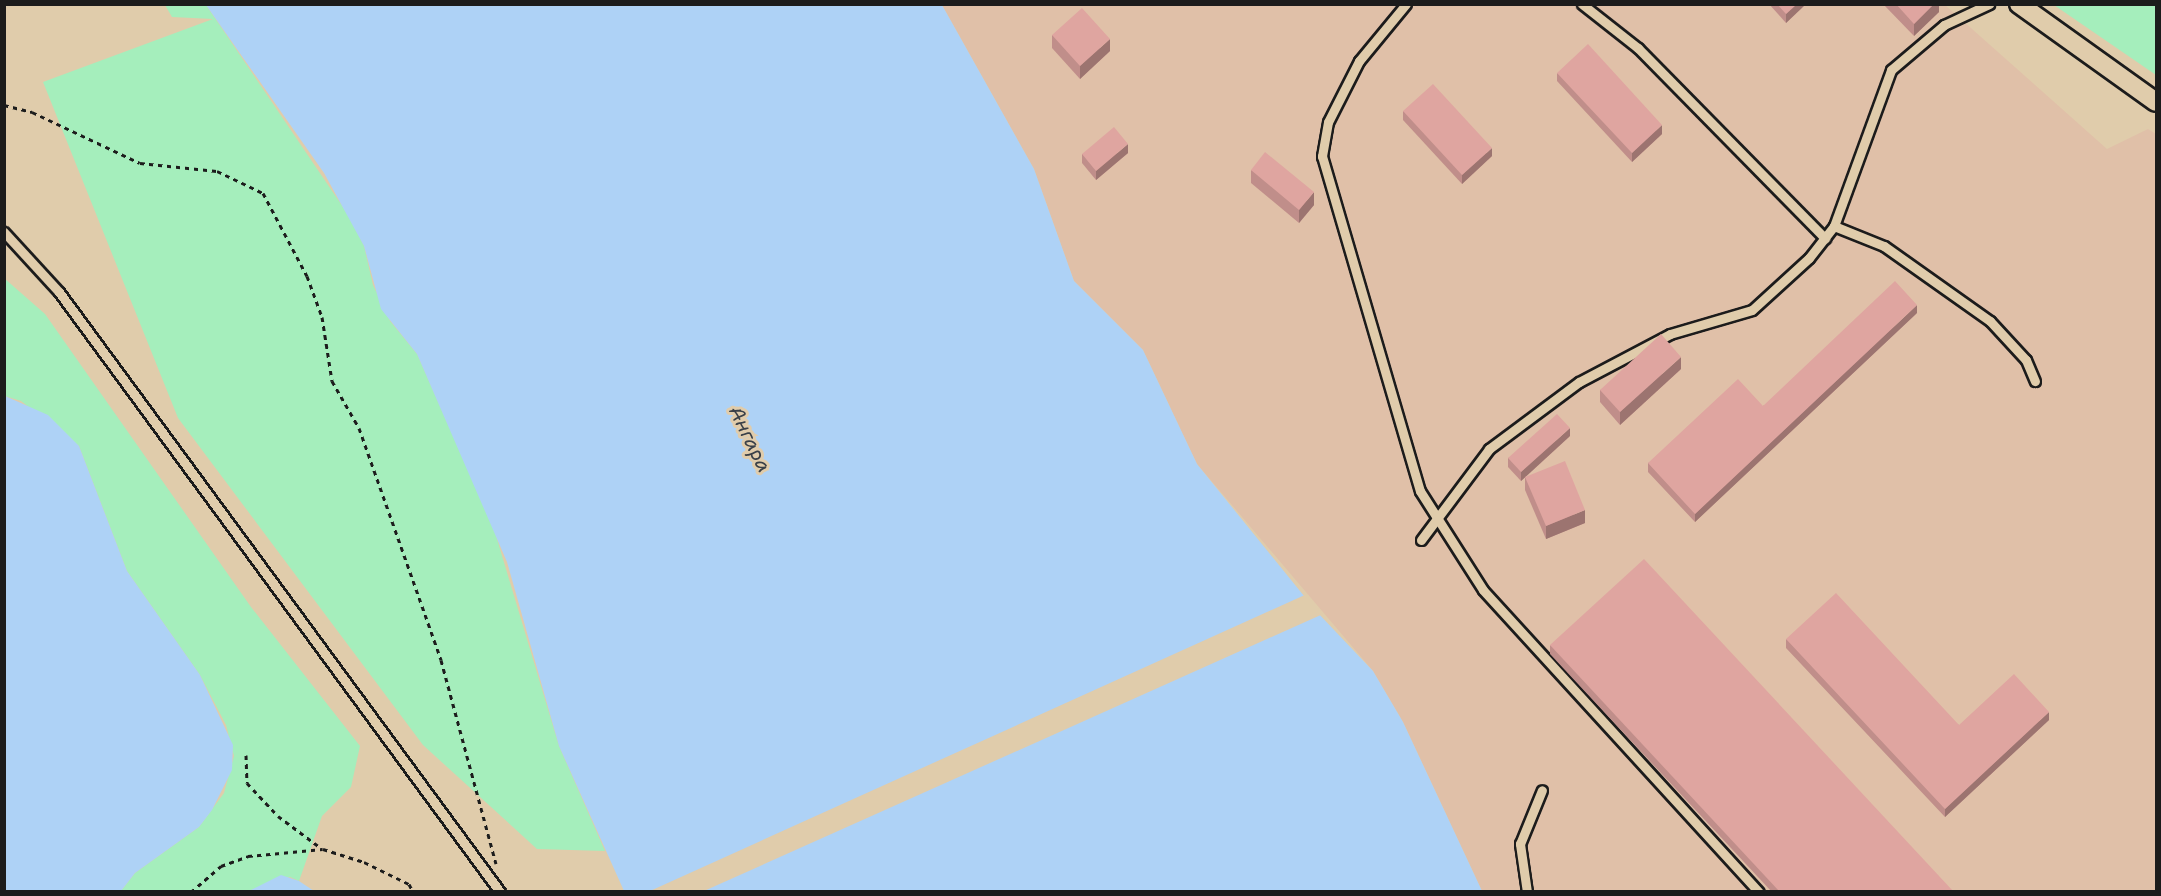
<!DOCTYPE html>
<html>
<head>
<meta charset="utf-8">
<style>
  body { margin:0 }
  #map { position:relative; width:2161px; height:896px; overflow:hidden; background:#e0ccab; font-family:"Shantell Sans",sans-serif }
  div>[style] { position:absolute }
  .built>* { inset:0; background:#e0c0a8 }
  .green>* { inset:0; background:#a5eebc }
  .water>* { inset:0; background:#aed2f6 }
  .pier>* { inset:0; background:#e0ccab }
  .path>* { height:3px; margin-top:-1.5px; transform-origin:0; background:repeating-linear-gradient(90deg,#1c1c1c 0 4.5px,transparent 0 9px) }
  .roads { filter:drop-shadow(2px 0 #1c1c1c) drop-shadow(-2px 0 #1c1c1c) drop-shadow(0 2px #1c1c1c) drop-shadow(0 -2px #1c1c1c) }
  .lane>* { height:9px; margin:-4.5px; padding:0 4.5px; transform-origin:4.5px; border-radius:4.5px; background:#e0ccab }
  .street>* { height:18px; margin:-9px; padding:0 9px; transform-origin:9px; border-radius:9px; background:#e0ccab }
  .wall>* { inset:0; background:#c08e8a }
  .shaded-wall>* { inset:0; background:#9c7470 }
  .building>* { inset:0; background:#dfa5a0 }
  span { translate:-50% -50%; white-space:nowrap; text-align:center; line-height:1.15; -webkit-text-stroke:6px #e0ccab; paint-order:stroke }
  .water-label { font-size:20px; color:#394048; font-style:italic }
  .frame { position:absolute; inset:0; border:6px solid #1c1c1c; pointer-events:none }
</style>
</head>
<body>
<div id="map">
  <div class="built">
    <div style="clip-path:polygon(942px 5px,1945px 5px,2107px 149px,2148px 129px,2156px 134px,2156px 891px,1482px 891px,1403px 722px,1373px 671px,1197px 464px,1143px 350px,1074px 281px,1034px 169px)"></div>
  </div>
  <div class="green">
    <div style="clip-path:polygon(165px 5px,206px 5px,349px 216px,364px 246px,373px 285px,390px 321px,417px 354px,494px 529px,559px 746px,605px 851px,537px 849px,423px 745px,178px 418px,43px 82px,213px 19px,172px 17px)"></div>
    <div style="clip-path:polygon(2054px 5px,2156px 5px,2156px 75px)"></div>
    <div style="clip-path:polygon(4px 278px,45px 314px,251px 607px,360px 746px,351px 787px,322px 816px,299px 881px,290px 877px,249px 891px,121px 891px,135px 873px,199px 827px,224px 793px,234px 756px,226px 725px,200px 675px,127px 571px,79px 446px,21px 401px,5px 396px)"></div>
  </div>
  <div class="water">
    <div style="clip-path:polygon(206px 5px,942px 5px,1034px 169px,1074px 281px,1143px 350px,1197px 464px,1317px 612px,1373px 671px,1403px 722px,1482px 891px,624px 891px,559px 746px,507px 562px,417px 354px,381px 309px,364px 246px,324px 173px)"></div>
    <div style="clip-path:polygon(5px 396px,48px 415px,79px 446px,127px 571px,200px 675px,233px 745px,232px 770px,212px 810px,199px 827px,135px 873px,121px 891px,5px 891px)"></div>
    <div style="clip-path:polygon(281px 875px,299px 881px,314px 891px,249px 891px)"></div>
  </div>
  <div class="pier">
    <div style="clip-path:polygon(1307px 594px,1323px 614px,704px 891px,650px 891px)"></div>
  </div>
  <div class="path">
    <div style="left:4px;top:105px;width:29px;rotate:14deg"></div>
    <div style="left:32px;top:112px;width:119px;rotate:25.3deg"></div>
    <div style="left:140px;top:163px;width:77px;rotate:5.9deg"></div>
    <div style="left:217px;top:171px;width:51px;rotate:25.6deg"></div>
    <div style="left:263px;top:193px;width:94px;rotate:62.1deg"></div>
    <div style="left:307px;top:276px;width:44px;rotate:69.9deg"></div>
    <div style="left:322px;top:317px;width:65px;rotate:81.1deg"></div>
    <div style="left:332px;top:381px;width:54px;rotate:60.1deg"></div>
    <div style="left:359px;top:428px;width:246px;rotate:70.5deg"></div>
    <div style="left:441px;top:660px;width:211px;rotate:74.9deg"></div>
    <div style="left:246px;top:755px;width:28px;rotate:88deg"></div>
    <div style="left:247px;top:783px;width:45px;rotate:46.8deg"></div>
    <div style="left:278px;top:816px;width:54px;rotate:36.7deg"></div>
    <div style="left:191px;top:892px;width:40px;rotate:-41deg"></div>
    <div style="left:221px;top:866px;width:29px;rotate:-20deg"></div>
    <div style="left:248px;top:856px;width:75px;rotate:-5.3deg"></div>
    <div style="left:323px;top:849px;width:43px;rotate:17.6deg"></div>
    <div style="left:364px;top:862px;width:50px;rotate:26.1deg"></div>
    <div style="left:409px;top:884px;width:9px;rotate:63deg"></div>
  </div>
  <div class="roads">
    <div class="lane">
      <div style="left:1406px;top:4px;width:74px;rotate:129.5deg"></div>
      <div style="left:1359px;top:61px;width:68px;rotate:116.9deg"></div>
      <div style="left:1328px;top:122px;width:35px;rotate:100deg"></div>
      <div style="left:1322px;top:156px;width:349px;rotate:73.7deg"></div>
      <div style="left:1420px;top:491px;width:117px;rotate:57.5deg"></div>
      <div style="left:1483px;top:590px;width:409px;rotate:47.6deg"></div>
      <div style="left:1582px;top:4px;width:71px;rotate:38.2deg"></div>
      <div style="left:1638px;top:48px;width:267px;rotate:45.5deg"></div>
      <div style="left:1834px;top:226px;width:54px;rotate:21.8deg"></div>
      <div style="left:1884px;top:246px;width:130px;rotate:35.3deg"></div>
      <div style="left:1990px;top:321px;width:53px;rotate:47.3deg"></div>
      <div style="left:2026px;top:360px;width:23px;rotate:67deg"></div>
      <div style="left:4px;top:232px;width:81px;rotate:47.5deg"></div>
      <div style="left:59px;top:292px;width:745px;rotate:53.68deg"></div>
      <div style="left:1421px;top:540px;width:114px;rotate:-53.2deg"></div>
      <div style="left:1489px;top:449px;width:112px;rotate:-36.7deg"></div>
      <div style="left:1579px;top:382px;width:103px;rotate:-27.8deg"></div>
      <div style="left:1670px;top:334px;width:85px;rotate:-16.3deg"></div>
      <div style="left:1752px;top:310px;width:77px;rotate:-42.4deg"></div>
      <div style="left:1809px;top:258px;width:41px;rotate:-52deg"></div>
      <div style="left:1834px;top:226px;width:166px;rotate:-69.9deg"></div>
      <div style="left:1891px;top:70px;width:70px;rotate:-40.3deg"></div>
      <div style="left:1944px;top:25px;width:50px;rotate:-25deg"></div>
      <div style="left:1527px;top:892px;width:49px;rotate:-98.3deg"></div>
      <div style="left:1520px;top:844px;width:58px;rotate:-67.8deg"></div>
    </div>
    <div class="street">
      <div style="left:2019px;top:4px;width:168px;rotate:35.6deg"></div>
    </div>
  </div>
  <div class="wall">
    <div style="clip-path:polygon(1769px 4px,1806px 4px,1786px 23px)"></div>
    <div style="clip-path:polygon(1883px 4px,1939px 4px,1939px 12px,1914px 36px)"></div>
    <div style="clip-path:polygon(1052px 35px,1110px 51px,1080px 79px,1052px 48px)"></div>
    <div style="clip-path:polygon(1557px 73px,1662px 134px,1632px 162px,1557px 81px)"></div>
    <div style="clip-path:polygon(1403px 111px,1492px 156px,1462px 184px,1403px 120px)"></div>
    <div style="clip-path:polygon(1128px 153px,1096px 180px,1082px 163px,1082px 154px)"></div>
    <div style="clip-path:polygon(1251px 170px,1314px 205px,1299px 223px,1251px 183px)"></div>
    <div style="clip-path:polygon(1917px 313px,1695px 522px,1648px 472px,1648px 463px,1763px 406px)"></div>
    <div style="clip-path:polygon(1681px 369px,1620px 425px,1600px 402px,1600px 390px)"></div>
    <div style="clip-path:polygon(1570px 436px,1521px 481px,1508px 467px,1508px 458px)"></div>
    <div style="clip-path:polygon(1525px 477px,1585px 523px,1546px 539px,1525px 490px)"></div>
    <div style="clip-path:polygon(1786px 639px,1959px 725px,2049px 720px,1945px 817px,1786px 648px)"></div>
    <div style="clip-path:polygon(1550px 645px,1953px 891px,1771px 891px,1550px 654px)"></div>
  </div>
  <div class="shaded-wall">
    <div style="clip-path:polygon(1797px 4px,1806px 4px,1786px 23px,1786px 14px)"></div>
    <div style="clip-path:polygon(1934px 4px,1939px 4px,1939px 12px,1914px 36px,1914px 24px)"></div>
    <div style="clip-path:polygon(1110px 39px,1110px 51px,1080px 79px,1080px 66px)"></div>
    <div style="clip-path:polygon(1662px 125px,1662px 134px,1632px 162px,1632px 153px)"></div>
    <div style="clip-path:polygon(1128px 144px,1128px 153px,1096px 180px,1096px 171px)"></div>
    <div style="clip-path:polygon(1492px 148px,1492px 156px,1462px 184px,1462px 175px)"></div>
    <div style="clip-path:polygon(1314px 192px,1314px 205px,1299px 223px,1299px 210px)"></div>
    <div style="clip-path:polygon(1917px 305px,1917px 313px,1695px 522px,1695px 514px)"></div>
    <div style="clip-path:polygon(1681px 357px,1681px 369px,1620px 425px,1620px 412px)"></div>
    <div style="clip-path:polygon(1570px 428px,1570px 436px,1521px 481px,1521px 472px)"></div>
    <div style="clip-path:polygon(1585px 510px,1585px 523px,1546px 539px,1546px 526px)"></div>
    <div style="clip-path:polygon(2049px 712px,2049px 720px,1945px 817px,1945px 809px)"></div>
  </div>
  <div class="building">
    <div style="clip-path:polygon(1777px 4px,1797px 4px,1786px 14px)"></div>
    <div style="clip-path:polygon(1896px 4px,1934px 4px,1914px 24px)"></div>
    <div style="clip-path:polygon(1082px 8px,1110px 39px,1080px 66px,1052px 35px)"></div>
    <div style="clip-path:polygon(1588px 44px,1662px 125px,1632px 153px,1557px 73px)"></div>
    <div style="clip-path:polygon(1433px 84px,1492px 148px,1462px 175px,1403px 111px)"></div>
    <div style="clip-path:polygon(1114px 127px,1128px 144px,1096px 171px,1082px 154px)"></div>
    <div style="clip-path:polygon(1265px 152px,1314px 192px,1299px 210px,1251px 170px)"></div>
    <div style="clip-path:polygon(1895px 281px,1917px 305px,1695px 514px,1648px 463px,1738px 379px,1763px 406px)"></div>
    <div style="clip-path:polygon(1661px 334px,1681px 357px,1620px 412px,1600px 390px)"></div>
    <div style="clip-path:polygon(1557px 414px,1570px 428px,1521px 472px,1508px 458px)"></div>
    <div style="clip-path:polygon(1565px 461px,1585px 510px,1546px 526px,1525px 477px)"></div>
    <div style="clip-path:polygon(1644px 559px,1953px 891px,1779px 891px,1550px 645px)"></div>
    <div style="clip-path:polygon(1836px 593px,1959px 725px,2014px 674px,2049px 712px,1945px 809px,1786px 639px)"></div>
  </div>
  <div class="water-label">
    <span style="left:750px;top:439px;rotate:64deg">Ангара</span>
  </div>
  <div class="frame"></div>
</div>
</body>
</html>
